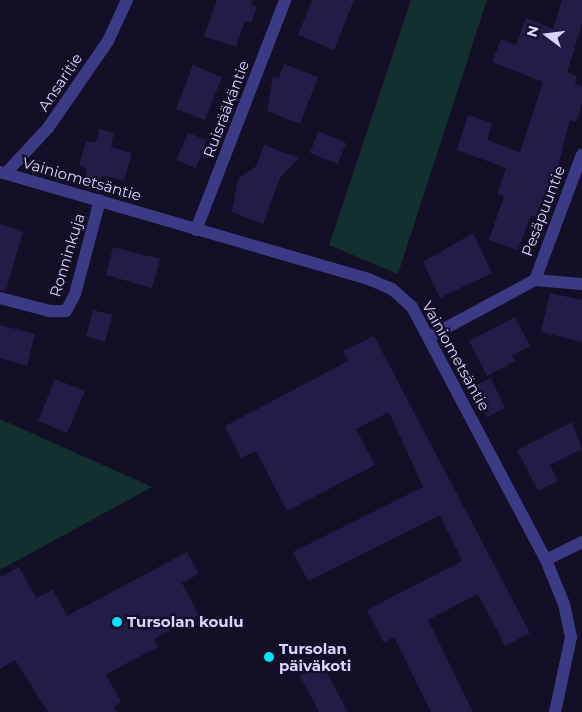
<!DOCTYPE html>
<html>
<head>
<meta charset="utf-8">
<style>
  body { margin:0 }
  #map { position:relative; width:582px; height:712px; overflow:hidden; background:#130f26; font-family:Montserrat,sans-serif }
  div>[style] { position:absolute }
  .green>* { inset:0; background:#12302f }
  .building>* { inset:0; background:#241b47 }
  .minor>* { height:12px; margin:-6px; padding:0 6px; transform-origin:6px; border-radius:6px; background:#3d3a85 }
  .dots>* { width:14px; height:14px; translate:-50% -50%; box-sizing:border-box; border:2px solid #130f26; border-radius:50% }
  span { translate:-50% -50%; white-space:nowrap; text-align:center; line-height:1.15; -webkit-text-stroke:4.5px #130f26; paint-order:stroke }
  .street-label { font-size:15px; color:#d9d4ff }
  .poi-label { font-size:15px; color:#d9d4ff; font-weight:700 }
  .left { translate:0 -50%; text-align:left }
  .north { position:absolute; left:522px; top:10px; width:50px; height:50px; -webkit-text-stroke:4px #130f26; paint-order:stroke; rotate:285deg; font-size:14px; font-weight:700; line-height:20px; text-align:center; color:#d9d4ff }
  .north::after { content:''; display:block; margin:auto; width:18px; height:22px; background:#d9d4ff; clip-path:polygon(50% 0,100% 100%,50% 72%,0 100%) }
</style>
</head>
<body>
<div id="map">
  <div class="green">
    <div style="clip-path:polygon(411px 0,487px 0,398px 274px,329px 245px)"></div>
    <div style="clip-path:polygon(0 419px,152px 487px,0 570px)"></div>
  </div>
  <div class="building">
    <div style="clip-path:polygon(217px 0,252px 0,251px 5px,257px 7px,251px 23px,245px 21px,236px 47px,204px 36px)"></div>
    <div style="clip-path:polygon(312px 0,354px 0,334px 50px,298px 35px)"></div>
    <div style="clip-path:polygon(562px 0,582px 0,582px 24px,567px 73px,577px 76px,575px 84px,582px 86px,582px 104px,576px 122px,570px 120px,547px 208px,540px 205px,536px 217px,531px 215px,518px 250px,489px 240px,504px 196px,497px 194px,506px 168px,457px 150px,468px 115px,492px 123px,487px 140px,520px 152px,543px 82px,492px 62px,501px 39px,516px 45px,526px 18px,553px 29px)"></div>
    <div style="clip-path:polygon(284px 64px,318px 77px,300px 124px,267px 111px,273px 76px,279px 78px)"></div>
    <div style="clip-path:polygon(193px 65px,222px 77px,205px 120px,176px 109px)"></div>
    <div style="clip-path:polygon(100px 129px,114px 133px,111px 147px,132px 153px,124px 181px,102px 175px,100px 182px,85px 178px,87px 169px,79px 166px,86px 141px,95px 143px)"></div>
    <div style="clip-path:polygon(318px 131px,346px 143px,338px 164px,310px 153px)"></div>
    <div style="clip-path:polygon(188px 133px,207px 140px,196px 168px,176px 160px)"></div>
    <div style="clip-path:polygon(264px 145px,299px 158px,280px 178px,263px 224px,232px 212px,238px 179px,256px 166px)"></div>
    <div style="clip-path:polygon(0 224px,23px 231px,6px 291px,0 290px)"></div>
    <div style="clip-path:polygon(473px 233px,492px 273px,440px 298px,423px 262px)"></div>
    <div style="clip-path:polygon(113px 247px,160px 259px,152px 288px,106px 275px)"></div>
    <div style="clip-path:polygon(550px 293px,582px 300px,582px 342px,541px 332px)"></div>
    <div style="clip-path:polygon(93px 310px,112px 315px,105px 342px,86px 336px)"></div>
    <div style="clip-path:polygon(515px 317px,530px 346px,512px 355px,515px 361px,487px 376px,469px 341px)"></div>
    <div style="clip-path:polygon(0 325px,35px 334px,27px 366px,0 358px)"></div>
    <div style="clip-path:polygon(374px 336px,530px 633px,505px 646px,478px 594px,428px 620px,473px 712px,431px 712px,394px 637px,384px 643px,367px 610px,462px 561px,440px 515px,308px 581px,293px 552px,423px 487px,389px 412px,356px 429px,375px 465px,287px 511px,256px 451px,241px 458px,225px 426px,348px 361px,343px 351px)"></div>
    <div style="clip-path:polygon(491px 378px,505px 408px,487px 417px,472px 387px)"></div>
    <div style="clip-path:polygon(55px 379px,85px 391px,67px 433px,38px 421px)"></div>
    <div style="clip-path:polygon(572px 422px,582px 449px,550px 465px,558px 481px,538px 491px,517px 450px)"></div>
    <div style="clip-path:polygon(187px 552px,199px 574px,182px 583px,199px 615px,154px 639px,158px 647px,106px 674px,121px 702px,114px 706px,117px 712px,48px 712px,15px 660px,0 669px,0 577px,19px 567px,36px 598px,53px 590px,67px 616px)"></div>
    <div style="clip-path:polygon(322px 664px,348px 712px,319px 712px,300px 676px)"></div>
  </div>
  <div class="minor">
    <div style="left:0;top:172px;width:381px;rotate:16.2deg"></div>
    <div style="left:366px;top:278px;width:28px;rotate:23deg"></div>
    <div style="left:392px;top:289px;width:27px;rotate:42deg"></div>
    <div style="left:412px;top:307px;width:286px;rotate:62.1deg"></div>
    <div style="left:546px;top:560px;width:48px;rotate:67.8deg"></div>
    <div style="left:564px;top:604px;width:34px;rotate:78deg"></div>
    <div style="left:571px;top:637px;width:77px;rotate:102deg"></div>
    <div style="left:6px;top:173px;width:62px;rotate:-47deg"></div>
    <div style="left:48px;top:128px;width:106px;rotate:-55.4deg"></div>
    <div style="left:108px;top:41px;width:45px;rotate:-65.1deg"></div>
    <div style="left:196px;top:230px;width:247px;rotate:-68.8deg"></div>
    <div style="left:535px;top:280px;width:134px;rotate:-69.5deg"></div>
    <div style="left:0;top:298px;width:52px;rotate:14.6deg"></div>
    <div style="left:50px;top:311px;width:16px"></div>
    <div style="left:66px;top:311px;width:19px;rotate:-62deg"></div>
    <div style="left:75px;top:294px;width:97px;rotate:-75.1deg"></div>
    <div style="left:429px;top:337px;width:120px;rotate:-28.3deg"></div>
    <div style="left:535px;top:280px;width:47px;rotate:4.9deg"></div>
    <div style="left:546px;top:560px;width:40px;rotate:-26.6deg"></div>
  </div>
  <div class="dots">
    <div style="left:117px;top:622px;background:#00e5ff"></div>
    <div style="left:269px;top:657px;background:#00e5ff"></div>
  </div>
  <div class="street-label">
    <span style="left:60px;top:82px;rotate:-56deg">Ansaritie</span>
    <span style="left:226px;top:109px;rotate:-69deg">Ruisrääkäntie</span>
    <span style="left:82px;top:179px;rotate:16deg">Vainiometsäntie</span>
    <span style="left:543px;top:211px;rotate:-69deg">Pesäpuuntie</span>
    <span style="left:67px;top:255px;rotate:-73deg">Ronninkuja</span>
    <span style="left:456px;top:356px;rotate:61deg">Vainiometsäntie</span>
  </div>
  <div class="poi-label">
    <span class="left" style="left:127px;top:622px">Tursolan koulu</span>
    <span class="left" style="left:279px;top:657px">Tursolan<br>päiväkoti</span>
  </div>
  <div class="north">N</div>
</div>
</body>
</html>
